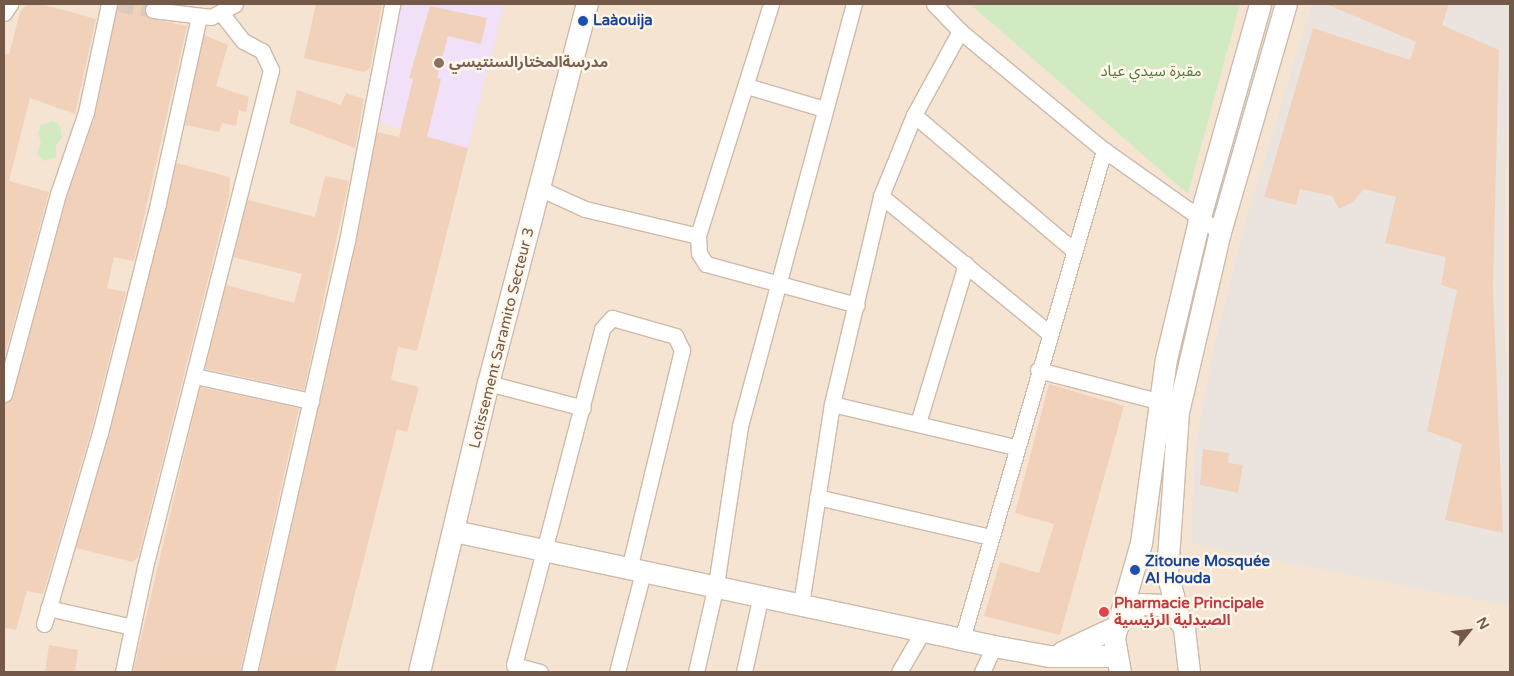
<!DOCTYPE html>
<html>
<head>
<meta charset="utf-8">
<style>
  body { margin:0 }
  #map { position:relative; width:1514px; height:676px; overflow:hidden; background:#fcf3e3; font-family:"Varela Round","Noto Sans Arabic",sans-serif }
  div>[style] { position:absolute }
  .residential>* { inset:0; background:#f4e4d1 }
  .industrial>* { inset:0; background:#ebe4de }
  .education>* { inset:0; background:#f0e0f8 }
  .green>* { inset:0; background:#d2eac2 }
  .building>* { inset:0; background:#f2d1bb }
  .street-tunnel>* { height:15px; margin-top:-7.5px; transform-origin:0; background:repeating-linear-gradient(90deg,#daccbc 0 15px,transparent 0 23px) }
  .roads { filter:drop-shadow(1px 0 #cebaaa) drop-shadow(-1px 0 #cebaaa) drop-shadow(0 1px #cebaaa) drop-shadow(0 -1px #cebaaa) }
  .street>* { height:15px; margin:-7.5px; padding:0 7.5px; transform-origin:7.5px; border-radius:7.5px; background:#fff }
  .secondary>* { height:21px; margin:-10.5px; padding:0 10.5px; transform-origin:10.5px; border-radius:10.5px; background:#fff }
  .dots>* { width:14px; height:14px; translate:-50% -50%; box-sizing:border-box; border:2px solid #fff7e9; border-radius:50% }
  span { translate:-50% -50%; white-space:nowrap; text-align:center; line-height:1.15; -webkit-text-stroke:5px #fff7e9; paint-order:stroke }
  .transit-label { font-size:15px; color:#164399; font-weight:700 }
  .left { translate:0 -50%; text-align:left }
  .education-label { font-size:15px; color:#785e54; font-weight:700 }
  .park-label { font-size:15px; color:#527a41 }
  .street-label { font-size:15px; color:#745949 }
  .health-label { font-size:15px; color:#be3a42; font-weight:700 }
  .frame { position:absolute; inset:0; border:5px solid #745949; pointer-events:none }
  .north { position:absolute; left:1444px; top:606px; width:50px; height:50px; -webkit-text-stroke:4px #fff7e9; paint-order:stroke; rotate:61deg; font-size:14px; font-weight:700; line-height:20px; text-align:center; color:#745949 }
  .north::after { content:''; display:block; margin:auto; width:18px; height:22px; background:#745949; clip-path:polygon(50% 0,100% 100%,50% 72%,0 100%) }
</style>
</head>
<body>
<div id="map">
  <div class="residential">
    <div style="clip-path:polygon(4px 4px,1510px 4px,1510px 672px,4px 672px)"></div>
  </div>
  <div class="industrial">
    <div style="clip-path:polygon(1312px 4px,1510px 4px,1503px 289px,1510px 444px,1510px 606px,1191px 544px,1195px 450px,1214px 345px,1242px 233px)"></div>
  </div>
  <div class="education">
    <div style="clip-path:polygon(400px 4px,504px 4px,468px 148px,377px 122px)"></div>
  </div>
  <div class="green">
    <div style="clip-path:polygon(970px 4px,1240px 4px,1188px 194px)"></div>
    <div style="clip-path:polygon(53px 121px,60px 126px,62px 138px,56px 145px,56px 157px,44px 161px,37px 154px,41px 142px,38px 133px,41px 125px)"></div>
  </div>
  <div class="building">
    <div style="clip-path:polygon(41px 4px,96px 19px,75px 114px,30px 98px,9px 181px,49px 192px,4px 359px,4px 54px,9px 55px,20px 12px,26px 5px)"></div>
    <div style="clip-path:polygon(118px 4px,146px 4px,144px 9px,148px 18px,187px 26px,134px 261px,114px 257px,107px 288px,126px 292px,91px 431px,43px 594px,27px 591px,16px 630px,4px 628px,4px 403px,13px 396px,67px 197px,95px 115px)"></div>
    <div style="clip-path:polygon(316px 4px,382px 4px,370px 68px,364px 72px,304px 58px)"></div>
    <div style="clip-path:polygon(1326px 4px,1449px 4px,1442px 25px,1499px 50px,1493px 288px,1503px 533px,1445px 520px,1462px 444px,1427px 431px,1457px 290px,1441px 285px,1446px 257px,1385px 243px,1396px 197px,1364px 189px,1353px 202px,1339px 209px,1332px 196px,1300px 189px,1296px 205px,1264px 197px,1313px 28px,1410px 60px,1416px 42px)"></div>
    <div style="clip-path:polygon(430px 6px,487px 18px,481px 44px,448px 36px,437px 78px,441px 79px,427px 137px,468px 148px,417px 351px,398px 347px,391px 380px,419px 387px,407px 432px,397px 429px,335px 672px,259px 671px,356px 243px,377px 132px,399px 137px,413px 79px,409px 78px)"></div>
    <div style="clip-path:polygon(204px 35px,228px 45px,216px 86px,249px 97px,246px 112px,239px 110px,236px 126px,222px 123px,219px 132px,185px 125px)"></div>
    <div style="clip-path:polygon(297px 90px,341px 105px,346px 93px,364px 99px,355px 148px,289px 123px)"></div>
    <div style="clip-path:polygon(176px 163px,230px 177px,229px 196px,138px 557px,133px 562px,76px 548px,109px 435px)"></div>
    <div style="clip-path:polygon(325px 176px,349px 181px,304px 390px,205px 369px,226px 285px,294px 303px,302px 274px,233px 257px,248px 200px,315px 217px)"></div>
    <div style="clip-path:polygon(1049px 384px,1124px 406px,1060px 635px,984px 616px,1000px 562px,1039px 573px,1054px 524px,1015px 513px)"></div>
    <div style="clip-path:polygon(200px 387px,299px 408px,240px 672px,133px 672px)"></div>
    <div style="clip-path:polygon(1203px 449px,1229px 453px,1228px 463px,1243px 465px,1238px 493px,1200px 485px)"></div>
    <div style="clip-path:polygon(49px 645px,78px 650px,75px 672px,45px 672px)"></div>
  </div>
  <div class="street-tunnel">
    <div style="left:119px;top:4px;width:35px;rotate:10deg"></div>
  </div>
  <div class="roads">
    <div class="street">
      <div style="left:771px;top:4px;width:243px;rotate:107.5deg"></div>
      <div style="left:698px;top:236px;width:17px;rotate:87deg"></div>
      <div style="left:699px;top:253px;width:13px;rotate:58deg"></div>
      <div style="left:706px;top:264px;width:156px;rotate:15.2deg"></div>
      <div style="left:934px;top:4px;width:37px;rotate:46deg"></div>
      <div style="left:960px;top:31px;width:187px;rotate:39.6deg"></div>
      <div style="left:1104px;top:150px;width:509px;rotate:106.19deg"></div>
      <div style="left:153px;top:10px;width:58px;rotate:6.9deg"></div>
      <div style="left:211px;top:17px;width:27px;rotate:-28deg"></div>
      <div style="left:4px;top:13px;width:11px;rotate:-56deg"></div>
      <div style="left:747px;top:86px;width:80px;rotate:16.6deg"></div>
      <div style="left:914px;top:115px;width:96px;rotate:-61.3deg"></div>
      <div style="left:1104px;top:150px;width:142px;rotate:35.3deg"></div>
      <div style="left:541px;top:189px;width:48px;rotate:24.4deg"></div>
      <div style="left:585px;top:209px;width:116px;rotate:13.4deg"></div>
      <div style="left:881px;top:196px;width:215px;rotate:39.2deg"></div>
      <div style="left:1038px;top:370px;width:124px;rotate:14.5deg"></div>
      <div style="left:195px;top:376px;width:119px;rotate:12.2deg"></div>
      <div style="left:488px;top:383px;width:98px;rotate:14.7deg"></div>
      <div style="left:4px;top:394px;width:207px;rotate:-74.9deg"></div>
      <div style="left:58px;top:194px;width:87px;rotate:-71.1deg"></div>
      <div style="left:86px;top:112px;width:110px;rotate:-78deg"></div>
      <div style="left:832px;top:404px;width:188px;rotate:13.2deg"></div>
      <div style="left:918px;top:423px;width:166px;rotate:-73.2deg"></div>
      <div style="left:817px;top:497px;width:178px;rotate:13deg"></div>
      <div style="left:801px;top:604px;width:202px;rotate:-81.2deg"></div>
      <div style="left:832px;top:404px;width:214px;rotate:-76.7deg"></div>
      <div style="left:881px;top:196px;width:87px;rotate:-67.8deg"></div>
      <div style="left:914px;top:115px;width:207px;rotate:40.3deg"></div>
      <div style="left:48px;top:608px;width:86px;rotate:12.7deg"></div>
      <div style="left:44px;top:624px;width:199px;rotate:-73.7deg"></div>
      <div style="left:100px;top:433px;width:237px;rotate:-75.8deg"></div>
      <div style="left:158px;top:203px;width:191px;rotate:-77.6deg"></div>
      <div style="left:123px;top:672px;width:107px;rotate:-78.2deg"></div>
      <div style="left:145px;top:567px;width:513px;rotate:-75.77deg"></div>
      <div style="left:271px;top:70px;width:21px;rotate:-115deg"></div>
      <div style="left:262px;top:51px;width:21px;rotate:-152deg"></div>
      <div style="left:243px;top:41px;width:34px;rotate:-128deg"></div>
      <div style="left:249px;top:672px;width:442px;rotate:-77.2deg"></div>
      <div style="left:347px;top:241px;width:241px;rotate:-79.2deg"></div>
      <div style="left:540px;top:672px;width:27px;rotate:-165deg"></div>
      <div style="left:514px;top:665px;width:347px;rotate:-75.3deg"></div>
      <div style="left:602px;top:329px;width:15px;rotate:-48deg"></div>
      <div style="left:612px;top:318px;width:66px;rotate:15.9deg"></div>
      <div style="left:675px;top:336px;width:16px;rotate:63deg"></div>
      <div style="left:682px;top:350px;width:225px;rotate:103.6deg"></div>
      <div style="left:617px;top:672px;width:103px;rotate:-75.4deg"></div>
      <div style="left:696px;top:672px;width:89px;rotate:-77.1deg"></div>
      <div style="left:716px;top:585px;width:161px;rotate:-81.4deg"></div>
      <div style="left:740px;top:426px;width:437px;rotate:-74.9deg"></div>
      <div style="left:744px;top:672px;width:79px;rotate:-77.6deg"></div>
      <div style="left:899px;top:672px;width:50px;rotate:-59.8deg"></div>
      <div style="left:982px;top:672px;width:29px;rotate:-65deg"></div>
    </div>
    <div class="secondary">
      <div style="left:454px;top:531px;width:552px;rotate:12.02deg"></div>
      <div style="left:994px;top:646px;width:56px;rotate:10.3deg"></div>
      <div style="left:1049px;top:656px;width:67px"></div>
      <div style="left:1122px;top:616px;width:22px;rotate:-32deg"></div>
      <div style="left:1141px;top:604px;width:21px;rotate:3deg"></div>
      <div style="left:1162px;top:605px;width:11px;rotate:27deg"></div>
      <div style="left:1172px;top:610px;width:22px;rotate:56deg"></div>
      <div style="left:1184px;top:628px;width:44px;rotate:83.5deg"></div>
      <div style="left:1179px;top:618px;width:47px;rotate:-104.9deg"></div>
      <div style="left:1167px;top:573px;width:161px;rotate:-86.1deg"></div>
      <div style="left:1178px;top:412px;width:185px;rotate:-76.9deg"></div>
      <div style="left:1220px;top:232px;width:237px;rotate:-73.9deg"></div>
      <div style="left:1062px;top:652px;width:61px;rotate:-25.3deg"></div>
      <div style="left:419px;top:672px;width:297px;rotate:-76.6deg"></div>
      <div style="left:488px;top:383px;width:392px;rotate:-75.4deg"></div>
      <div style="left:1120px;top:672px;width:36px;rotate:-100deg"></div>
      <div style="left:1114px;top:637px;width:98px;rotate:-74deg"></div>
      <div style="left:1141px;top:543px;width:186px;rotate:-82.3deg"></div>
      <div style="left:1166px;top:359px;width:143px;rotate:-76.6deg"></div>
      <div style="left:1199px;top:220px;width:224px;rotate:-74.2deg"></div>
    </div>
  </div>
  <div class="dots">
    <div style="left:583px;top:21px;background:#1a4fb4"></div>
    <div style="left:439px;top:63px;background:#8d6e63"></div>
    <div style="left:1135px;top:570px;background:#1a4fb4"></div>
    <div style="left:1104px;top:612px;background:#e0444e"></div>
  </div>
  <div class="transit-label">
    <span class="left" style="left:593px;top:21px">Laàouija</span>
    <span class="left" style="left:1145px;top:570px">Zitoune Mosquée<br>Al Houda</span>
  </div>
  <div class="education-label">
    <span class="left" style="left:449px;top:63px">مدرسةالمختارالسنتيسي</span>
  </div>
  <div class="park-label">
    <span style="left:1151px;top:72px">مقبرة سيدي عياد</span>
  </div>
  <div class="street-label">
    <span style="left:502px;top:338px;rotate:-76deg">Lotissement Saramito Secteur 3</span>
  </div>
  <div class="health-label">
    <span class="left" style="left:1114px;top:612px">Pharmacie Principale<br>الصيدلية الرئيسية</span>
  </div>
  <div class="frame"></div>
  <div class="north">N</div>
</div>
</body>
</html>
